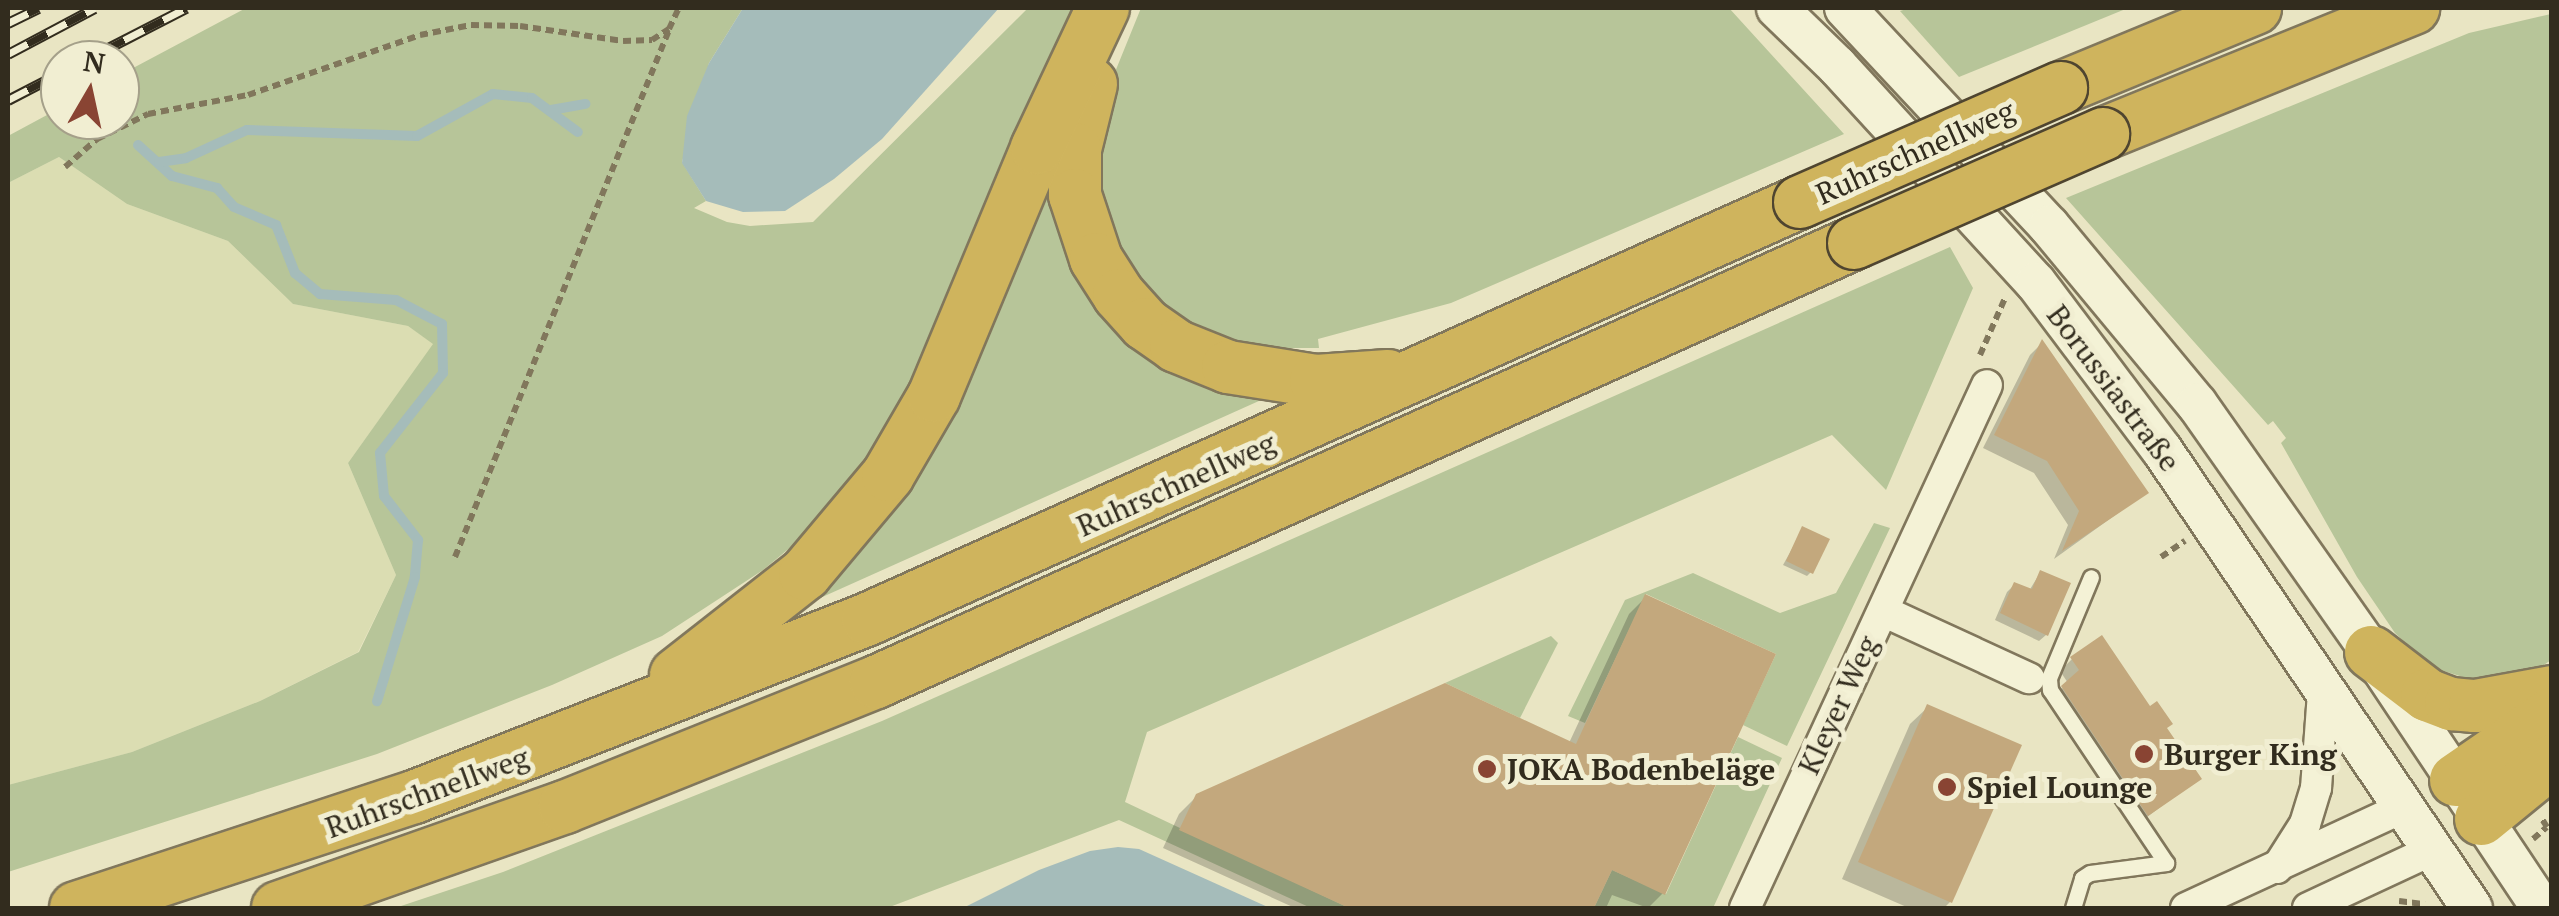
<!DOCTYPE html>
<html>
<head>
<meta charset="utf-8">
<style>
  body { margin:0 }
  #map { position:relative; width:2559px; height:916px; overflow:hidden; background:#e9e5c3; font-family:"PT Serif",serif }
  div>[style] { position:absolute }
  .farmland>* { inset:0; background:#dbddb2 }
  .green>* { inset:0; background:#b7c599 }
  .water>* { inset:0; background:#a5bcba }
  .shadow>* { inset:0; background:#0003 }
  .stream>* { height:10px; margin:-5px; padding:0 5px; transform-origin:5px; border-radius:5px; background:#a5bcba }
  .building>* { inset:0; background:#c3a87d }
  .path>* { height:6px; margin-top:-3px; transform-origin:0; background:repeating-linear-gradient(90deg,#81775c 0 8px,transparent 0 13px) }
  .roads { filter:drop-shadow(2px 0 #81775c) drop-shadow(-2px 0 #81775c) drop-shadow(0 2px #81775c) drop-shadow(0 -2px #81775c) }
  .service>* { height:15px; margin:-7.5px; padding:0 7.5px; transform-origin:7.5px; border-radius:7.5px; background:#f4f2d6 }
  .minor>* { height:30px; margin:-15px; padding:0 15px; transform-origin:15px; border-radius:15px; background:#f4f2d6 }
  .secondary>* { height:40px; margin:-20px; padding:0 20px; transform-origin:20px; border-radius:20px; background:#f4f2d6 }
  .motorway>* { height:52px; margin:-26px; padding:0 26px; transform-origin:26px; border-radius:26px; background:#cfb45d }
  .rail>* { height:11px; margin-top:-5.5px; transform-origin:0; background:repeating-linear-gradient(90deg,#f1eed2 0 22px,#322c1e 0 44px); box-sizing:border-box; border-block:2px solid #322c1e }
  .bridges { filter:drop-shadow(2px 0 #4f4530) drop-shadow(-2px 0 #4f4530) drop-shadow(0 2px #4f4530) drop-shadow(0 -2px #4f4530) }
  .motorway-bridge>* { height:52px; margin:-26px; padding:0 26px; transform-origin:26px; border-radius:26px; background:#cfb45d }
  .dots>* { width:28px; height:28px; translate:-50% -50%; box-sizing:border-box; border:5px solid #f1eed2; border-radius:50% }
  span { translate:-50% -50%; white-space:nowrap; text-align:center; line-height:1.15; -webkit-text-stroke:10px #f1eed2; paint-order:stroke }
  .street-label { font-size:30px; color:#322c1e }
  .poi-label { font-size:30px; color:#322c1e; font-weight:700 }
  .left { translate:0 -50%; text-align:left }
  .frame { position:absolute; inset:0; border:10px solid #322c1e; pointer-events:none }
  .north { position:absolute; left:40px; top:40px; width:100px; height:100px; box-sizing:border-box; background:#f1eed2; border:2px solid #a5a08a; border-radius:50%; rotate:9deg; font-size:28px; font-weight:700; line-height:40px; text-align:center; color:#322c1e }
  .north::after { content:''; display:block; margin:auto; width:35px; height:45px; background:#894433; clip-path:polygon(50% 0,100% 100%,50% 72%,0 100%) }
</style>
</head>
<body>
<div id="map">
  <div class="farmland">
    <div style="clip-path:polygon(59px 157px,127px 204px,228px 241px,293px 304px,408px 326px,434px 344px,348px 463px,396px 575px,358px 652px,260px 701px,132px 752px,8px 785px,8px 183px)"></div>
  </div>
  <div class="green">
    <div style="clip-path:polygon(246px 8px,743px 8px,709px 63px,682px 162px,706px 201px,694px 208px,727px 222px,750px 226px,813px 222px,1028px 8px,1088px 8px,900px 409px,840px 495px,803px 537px,763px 570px,662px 636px,552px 685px,377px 754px,8px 872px,8px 785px,132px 752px,260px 701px,359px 652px,396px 575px,348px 463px,433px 344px,408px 326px,293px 304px,228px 241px,127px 204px,59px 157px,8px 183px,8px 136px,60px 108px,60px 120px,120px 120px,120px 75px)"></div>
    <div style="clip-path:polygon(1141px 8px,1729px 8px,1844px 134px,1451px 303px,1318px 339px,1319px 348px,1279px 348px,1206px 334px,1158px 303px,1118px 252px,1095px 188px,1100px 109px)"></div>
    <div style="clip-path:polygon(1910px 8px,2128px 8px,1959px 77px,1900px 11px)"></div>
    <div style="clip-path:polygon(2551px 14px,2551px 660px,2526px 677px,2479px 682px,2431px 667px,2395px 633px,2357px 577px,2281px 443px,2286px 438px,2273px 421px,2268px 425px,2066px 198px,2469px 33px)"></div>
    <div style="clip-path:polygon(1050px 164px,1160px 365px,1188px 380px,1270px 396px,800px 607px)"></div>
    <div style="clip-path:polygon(1950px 247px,1973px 288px,1886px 490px,1832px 435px,1147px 732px,1125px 802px,1349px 908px,1311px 908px,1119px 820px,887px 908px,395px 908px,503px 872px,882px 721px)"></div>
    <div style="clip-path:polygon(1874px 523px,1890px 528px,1787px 746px,1743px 725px,1776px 654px,1646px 594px,1585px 723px,1568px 716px,1625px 600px,1693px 573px,1780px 613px,1836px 593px)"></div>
    <div style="clip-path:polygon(1551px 636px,1558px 643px,1520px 718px,1445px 683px)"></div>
    <div style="clip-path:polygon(1738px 737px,1782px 758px,1713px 908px,1594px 908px,1612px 870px,1666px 894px)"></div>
  </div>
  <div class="water">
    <div style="clip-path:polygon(743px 8px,999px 8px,882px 139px,834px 179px,785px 211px,743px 212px,706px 201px,682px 163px,687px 116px,709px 63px)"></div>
    <div style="clip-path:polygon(1118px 847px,1139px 849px,1270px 908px,963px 908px,1039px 870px,1090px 851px)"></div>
  </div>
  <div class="shadow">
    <div style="clip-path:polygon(2042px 343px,2146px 493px,2054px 559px,2068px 525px,2034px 473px,1983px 448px,2030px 355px)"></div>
    <div style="clip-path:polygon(1803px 529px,1811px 572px,1807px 576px,1783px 565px)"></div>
    <div style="clip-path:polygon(2040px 573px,2046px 635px,2039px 641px,1995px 620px,2007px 592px,2014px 585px,2029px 591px)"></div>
    <div style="clip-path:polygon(1646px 597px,1663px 893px,1648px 908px,1612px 895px,1606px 908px,1295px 908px,1163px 848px,1179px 814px,1197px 796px,1569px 743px,1629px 614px)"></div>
    <div style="clip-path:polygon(2072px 659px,2164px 729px,2198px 779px,2135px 826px,2050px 700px,2068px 683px,2060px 671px)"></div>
    <div style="clip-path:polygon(1928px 707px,1950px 902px,1944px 908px,1909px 908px,1842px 879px,1910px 724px)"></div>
  </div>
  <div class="stream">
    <div style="left:551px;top:110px;width:35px;rotate:-10deg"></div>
    <div style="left:138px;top:145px;width:46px;rotate:42.4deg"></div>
    <div style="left:172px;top:176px;width:47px;rotate:14.9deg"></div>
    <div style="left:217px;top:188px;width:25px;rotate:48deg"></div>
    <div style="left:234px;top:207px;width:46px;rotate:23.2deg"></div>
    <div style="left:276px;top:225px;width:52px;rotate:68.4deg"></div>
    <div style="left:295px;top:273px;width:33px;rotate:40deg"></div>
    <div style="left:320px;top:294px;width:76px;rotate:4.5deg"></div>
    <div style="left:396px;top:300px;width:52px;rotate:27.6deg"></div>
    <div style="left:442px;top:324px;width:49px;rotate:88.8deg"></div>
    <div style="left:443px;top:373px;width:102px;rotate:128.2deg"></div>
    <div style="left:380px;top:453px;width:43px;rotate:84.7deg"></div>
    <div style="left:384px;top:496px;width:56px;rotate:52.3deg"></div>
    <div style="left:418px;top:540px;width:37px;rotate:95deg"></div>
    <div style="left:415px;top:577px;width:130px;rotate:107deg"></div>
    <div style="left:159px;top:162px;width:27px;rotate:-8deg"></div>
    <div style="left:186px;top:158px;width:67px;rotate:-24.7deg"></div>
    <div style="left:247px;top:130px;width:170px;rotate:2deg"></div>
    <div style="left:417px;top:136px;width:87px;rotate:-28.9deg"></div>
    <div style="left:493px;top:94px;width:39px;rotate:6deg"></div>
    <div style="left:532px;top:98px;width:57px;rotate:36.5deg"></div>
  </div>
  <div class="building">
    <div style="clip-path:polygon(2042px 339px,2149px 493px,2062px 551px,2079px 511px,2047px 461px,1994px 435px)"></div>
    <div style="clip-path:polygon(1802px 526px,1830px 539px,1813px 574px,1786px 561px)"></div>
    <div style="clip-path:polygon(2040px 570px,2071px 583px,2048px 636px,2000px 613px,2014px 582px,2032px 589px)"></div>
    <div style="clip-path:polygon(1645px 594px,1776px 654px,1665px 895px,1612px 870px,1594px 908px,1349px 908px,1179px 830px,1196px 794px,1445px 683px,1576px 744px)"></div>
    <div style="clip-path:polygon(2102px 635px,2150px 706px,2157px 701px,2173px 724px,2167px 728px,2202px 779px,2148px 816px,2061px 686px,2079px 670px,2070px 657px)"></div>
    <div style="clip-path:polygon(1927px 704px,2022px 745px,1952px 903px,1858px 862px)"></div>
  </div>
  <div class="path">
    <div style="left:65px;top:167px;width:43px;rotate:-41.2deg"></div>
    <div style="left:97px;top:139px;width:57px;rotate:-26.1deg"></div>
    <div style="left:148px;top:114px;width:102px;rotate:-10.8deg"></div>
    <div style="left:248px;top:95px;width:182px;rotate:-19.2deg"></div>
    <div style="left:420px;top:35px;width:52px;rotate:-11.1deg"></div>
    <div style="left:471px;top:25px;width:49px;rotate:1.2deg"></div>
    <div style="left:520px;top:26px;width:104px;rotate:8.3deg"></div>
    <div style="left:623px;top:41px;width:29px;rotate:-2deg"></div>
    <div style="left:652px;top:40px;width:20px;rotate:-33deg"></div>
    <div style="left:669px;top:29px;width:23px;rotate:-65deg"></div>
    <div style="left:1980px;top:355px;width:62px;rotate:-66.3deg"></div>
    <div style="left:455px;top:557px;width:569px;rotate:-67.9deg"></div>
    <div style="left:2161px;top:557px;width:29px;rotate:-34deg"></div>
    <div style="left:2533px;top:839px;width:18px;rotate:-41deg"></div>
    <div style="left:2547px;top:827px;width:9px;rotate:-122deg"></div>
    <div style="left:2399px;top:901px;width:26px;rotate:7deg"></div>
  </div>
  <div class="roads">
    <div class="service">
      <div style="left:2073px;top:908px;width:31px;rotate:-73deg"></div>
      <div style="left:2082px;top:878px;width:9px;rotate:-32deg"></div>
      <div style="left:2090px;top:873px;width:77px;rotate:-7.5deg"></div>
      <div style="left:2166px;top:863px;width:208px;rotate:-123.8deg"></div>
      <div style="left:2050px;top:690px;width:12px;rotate:-95deg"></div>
      <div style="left:2049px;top:678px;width:109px;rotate:-67.4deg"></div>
    </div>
    <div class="minor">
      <div style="left:1883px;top:611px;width:161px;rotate:24.7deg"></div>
      <div style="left:2277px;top:868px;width:52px;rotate:-57.5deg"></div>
      <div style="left:2305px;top:824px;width:38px;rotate:-73deg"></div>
      <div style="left:2316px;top:788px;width:96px;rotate:-85.8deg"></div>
      <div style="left:1745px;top:908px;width:576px;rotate:-65.17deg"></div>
      <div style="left:2186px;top:908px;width:238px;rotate:-24.8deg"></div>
      <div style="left:2308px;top:908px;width:135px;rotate:-25deg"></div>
    </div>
    <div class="secondary">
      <div style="left:1777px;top:8px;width:83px;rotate:44deg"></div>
      <div style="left:1837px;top:66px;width:294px;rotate:47.5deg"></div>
      <div style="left:2036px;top:283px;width:209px;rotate:53deg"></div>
      <div style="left:2162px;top:450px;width:553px;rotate:55.91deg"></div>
      <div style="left:1845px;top:8px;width:299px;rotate:46.9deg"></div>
      <div style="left:2049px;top:226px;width:231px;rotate:50.3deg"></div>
      <div style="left:2197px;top:404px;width:303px;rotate:54.9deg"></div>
      <div style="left:2371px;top:652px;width:308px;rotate:56.3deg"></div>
    </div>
    <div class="motorway">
      <div style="left:1091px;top:84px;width:67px;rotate:103.8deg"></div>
      <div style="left:1075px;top:149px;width:46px;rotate:90deg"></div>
      <div style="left:1075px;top:195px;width:67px;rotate:71.8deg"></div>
      <div style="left:1096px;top:259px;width:43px;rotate:57.4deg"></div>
      <div style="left:1119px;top:295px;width:39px;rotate:48deg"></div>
      <div style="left:1145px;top:324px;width:38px;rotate:35deg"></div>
      <div style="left:1176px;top:346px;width:56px;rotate:22deg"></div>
      <div style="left:1228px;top:367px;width:89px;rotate:9deg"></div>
      <div style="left:1316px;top:381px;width:72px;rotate:-4deg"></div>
      <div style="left:2061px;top:88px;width:210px;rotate:-22.4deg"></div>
      <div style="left:2103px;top:134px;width:335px;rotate:-22.1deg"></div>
      <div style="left:2371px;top:652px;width:71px;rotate:37.5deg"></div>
      <div style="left:2427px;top:695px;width:26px;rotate:21deg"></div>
      <div style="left:2451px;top:704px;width:24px;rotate:5deg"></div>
      <div style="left:2475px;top:706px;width:78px;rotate:-10.3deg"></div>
      <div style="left:676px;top:675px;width:164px;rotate:-38.1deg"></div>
      <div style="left:805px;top:574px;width:129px;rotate:-50deg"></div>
      <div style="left:888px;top:475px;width:91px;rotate:-59.8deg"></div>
      <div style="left:934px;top:396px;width:269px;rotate:-67.4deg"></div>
      <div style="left:1037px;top:148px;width:155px;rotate:-64.8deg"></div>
      <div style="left:2456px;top:780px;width:116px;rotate:-34.5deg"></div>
      <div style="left:2481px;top:819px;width:92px;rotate:-39.2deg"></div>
      <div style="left:76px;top:908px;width:356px;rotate:-18.2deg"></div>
      <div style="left:414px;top:797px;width:488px;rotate:-21.4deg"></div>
      <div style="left:868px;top:619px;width:1021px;rotate:-24.1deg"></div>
      <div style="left:278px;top:908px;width:304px;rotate:-19.4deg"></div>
      <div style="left:565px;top:807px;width:335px;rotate:-21.9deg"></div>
      <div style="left:876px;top:682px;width:1072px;rotate:-24.17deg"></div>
    </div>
  </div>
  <div class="rail">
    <div style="left:8px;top:23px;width:34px;rotate:-26deg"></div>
    <div style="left:8px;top:54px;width:98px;rotate:-27.9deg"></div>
    <div style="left:85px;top:60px;width:114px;rotate:-27.2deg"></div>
    <div style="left:8px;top:100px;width:59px;rotate:-27.4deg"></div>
  </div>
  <div class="bridges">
    <div class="motorway-bridge">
      <div style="left:1800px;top:202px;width:285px;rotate:-23.6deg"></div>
      <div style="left:1854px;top:243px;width:272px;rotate:-23.6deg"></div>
    </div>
  </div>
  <div class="dots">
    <div style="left:2144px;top:754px;background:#894433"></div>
    <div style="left:1487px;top:769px;background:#894433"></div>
    <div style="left:1947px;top:787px;background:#894433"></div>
  </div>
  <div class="street-label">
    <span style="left:1915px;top:152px;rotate:-24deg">Ruhrschnellweg</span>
    <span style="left:2114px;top:388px;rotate:53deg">Borussiastraße</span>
    <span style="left:1176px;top:484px;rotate:-24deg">Ruhrschnellweg</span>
    <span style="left:1838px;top:705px;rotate:-65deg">Kleyer Weg</span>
    <span style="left:427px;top:792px;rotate:-20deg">Ruhrschnellweg</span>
  </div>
  <div class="poi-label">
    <span class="left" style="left:2164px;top:754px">Burger King</span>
    <span class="left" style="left:1507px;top:769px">JOKA Bodenbeläge</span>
    <span class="left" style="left:1967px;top:787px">Spiel Lounge</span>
  </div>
  <div class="frame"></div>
  <div class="north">N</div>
</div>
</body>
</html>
